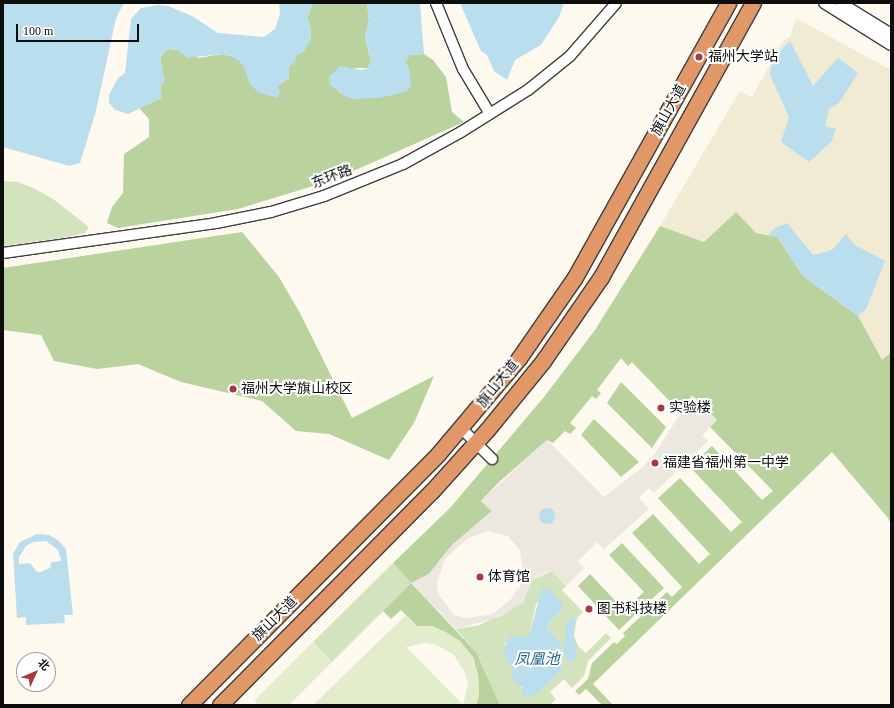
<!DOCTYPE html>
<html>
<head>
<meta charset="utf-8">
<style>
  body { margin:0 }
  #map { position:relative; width:894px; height:708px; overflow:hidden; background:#fdf9ef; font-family:"Times New Roman","Noto Sans SC",serif }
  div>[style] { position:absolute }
  .farmland>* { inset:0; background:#f0ebd2 }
  .green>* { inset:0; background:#d3e3bd }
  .forest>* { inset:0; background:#b9d29e }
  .pitch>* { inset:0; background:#e3eccd }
  .plaza>* { inset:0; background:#ece8df }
  .water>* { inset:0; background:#badeee }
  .round { border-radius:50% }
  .roads { filter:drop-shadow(1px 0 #404040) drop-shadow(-1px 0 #404040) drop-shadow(0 1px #404040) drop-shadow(0 -1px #404040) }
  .minor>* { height:10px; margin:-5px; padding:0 5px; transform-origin:5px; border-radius:5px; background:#fff }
  .highway>* { height:15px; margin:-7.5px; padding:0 7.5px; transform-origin:7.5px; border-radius:7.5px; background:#e29768 }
  .dots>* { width:11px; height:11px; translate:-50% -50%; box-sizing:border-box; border:2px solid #fff; border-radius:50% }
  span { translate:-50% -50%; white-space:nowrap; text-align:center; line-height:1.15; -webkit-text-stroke:4px #fff; paint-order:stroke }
  .poi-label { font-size:14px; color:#0d0d0d }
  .left { translate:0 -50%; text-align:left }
  .street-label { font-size:14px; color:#0d0d0d }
  .water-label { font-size:15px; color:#26688f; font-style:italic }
  .frame { position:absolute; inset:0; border:4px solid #0d0d0d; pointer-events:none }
  .north { position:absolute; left:16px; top:652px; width:40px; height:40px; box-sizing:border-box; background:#fff; border:1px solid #9e9e9e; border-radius:50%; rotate:46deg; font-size:11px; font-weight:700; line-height:16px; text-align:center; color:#0d0d0d }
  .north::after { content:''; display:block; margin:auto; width:14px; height:18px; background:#ab3644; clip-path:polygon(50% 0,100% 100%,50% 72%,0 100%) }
  .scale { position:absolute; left:16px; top:24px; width:123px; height:18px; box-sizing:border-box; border:2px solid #0d0d0d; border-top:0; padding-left:5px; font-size:12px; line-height:14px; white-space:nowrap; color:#0d0d0d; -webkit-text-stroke:3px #fff; paint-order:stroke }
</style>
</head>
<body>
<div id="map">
  <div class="farmland">
    <div style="clip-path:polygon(796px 18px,891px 70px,891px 352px,882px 361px,858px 316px,756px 233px,736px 212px,704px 242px,660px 226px,740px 91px,752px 97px,783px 41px,790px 37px)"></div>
  </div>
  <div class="green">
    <div style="clip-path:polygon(3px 181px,18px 182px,33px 188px,53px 199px,89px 227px,85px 233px,62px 238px,3px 246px)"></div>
    <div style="clip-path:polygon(393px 563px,411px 583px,332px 662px,313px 642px)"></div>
    <div style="clip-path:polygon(evenodd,552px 571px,566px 586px,562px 590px,583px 612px,577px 618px,574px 635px,578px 646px,586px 653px,606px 633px,611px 638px,588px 661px,584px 676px,572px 688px,564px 679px,550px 692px,556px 699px,550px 705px,500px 705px,476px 652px,456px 629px,480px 625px,523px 602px,532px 580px,552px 571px,552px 591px,556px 597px,560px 613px,548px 623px,547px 629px,560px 642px,563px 653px,561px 671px,538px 693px,523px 690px,512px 664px,505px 657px,505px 643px,526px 637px,530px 633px,536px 604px,552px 591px)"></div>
  </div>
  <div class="forest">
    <div style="clip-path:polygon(313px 3px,367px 3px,369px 20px,365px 37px,371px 62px,368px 68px,355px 68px,338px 92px,356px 99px,405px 62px,410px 55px,424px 54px,433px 60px,446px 77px,452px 112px,464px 122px,333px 180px,238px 209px,118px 228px,107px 223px,112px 207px,123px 193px,124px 154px,149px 137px,149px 119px,139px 108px,161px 98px,160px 88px,164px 80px,160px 57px,168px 49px,178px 50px,199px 58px,222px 54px,234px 57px,278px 86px,289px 78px,289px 66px,295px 56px,303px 52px,311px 39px,310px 24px,307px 19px)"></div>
    <div style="clip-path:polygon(736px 212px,756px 233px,777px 237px,803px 276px,858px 316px,882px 360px,891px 352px,891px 525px,888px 518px,832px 452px,593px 684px,613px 705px,602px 705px,586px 689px,579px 695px,575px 691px,588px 679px,592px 663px,614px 642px,617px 644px,625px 636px,623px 633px,667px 592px,672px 597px,682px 587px,632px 533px,653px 514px,699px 564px,710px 554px,658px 498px,680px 478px,731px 532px,742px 522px,690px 467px,712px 446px,762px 500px,773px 491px,710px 427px,717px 420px,692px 395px,681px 413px,632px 362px,628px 366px,621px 358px,597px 390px,601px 393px,596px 399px,592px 396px,570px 423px,576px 428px,570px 434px,565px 431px,553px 443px,547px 440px,499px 482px,481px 501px,492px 511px,452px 545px,429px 574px,411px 583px,476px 652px,500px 705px,476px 705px,479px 695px,478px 675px,473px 657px,432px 626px,417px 626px,401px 610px,391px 619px,383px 611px,411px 583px,393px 563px,450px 508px,544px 397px,595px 330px,660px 226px,704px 242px)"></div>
    <div style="clip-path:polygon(242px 232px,279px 277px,301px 315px,352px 418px,434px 376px,414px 423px,389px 460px,329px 434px,296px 431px,262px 401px,181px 382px,138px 364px,97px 369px,54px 361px,41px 335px,3px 330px,3px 268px)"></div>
    <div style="clip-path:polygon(621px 382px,666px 427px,652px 448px,607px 403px)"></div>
    <div style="clip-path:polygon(594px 419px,639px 462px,621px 477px,581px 435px)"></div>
    <div style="clip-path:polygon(622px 543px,664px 588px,643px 607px,636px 599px,644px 592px,609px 555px)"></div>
    <div style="clip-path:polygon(590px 574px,624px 610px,632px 603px,639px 611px,619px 630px,578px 586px)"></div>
  </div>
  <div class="pitch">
    <div style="clip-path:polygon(evenodd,406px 615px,417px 626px,432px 626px,446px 632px,460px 641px,473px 657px,478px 675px,479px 695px,476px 705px,313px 705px,406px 615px,425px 643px,437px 645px,453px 654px,464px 670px,468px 683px,463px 705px,406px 647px,425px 643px)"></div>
    <div style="clip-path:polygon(313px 642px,332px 662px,289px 705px,258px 705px,254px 701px)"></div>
  </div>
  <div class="plaza">
    <div style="clip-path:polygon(evenodd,692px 395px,717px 420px,702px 435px,708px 441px,685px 463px,680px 457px,670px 467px,675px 473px,654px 493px,649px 488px,639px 498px,649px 509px,604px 549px,597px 542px,578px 561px,584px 568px,566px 586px,552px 571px,544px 573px,532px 580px,523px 602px,503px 616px,456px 629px,411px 583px,429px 574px,452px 545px,492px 511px,481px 501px,547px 440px,604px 497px,643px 467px,656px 452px,692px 395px,488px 531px,508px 536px,520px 550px,523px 572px,521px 583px,512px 598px,493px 614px,467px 618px,454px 615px,439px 595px,437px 583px,445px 559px,467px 539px,488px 531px)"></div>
  </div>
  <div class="water">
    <div style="clip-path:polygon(3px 3px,124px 3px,116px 18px,96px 111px,80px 163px,69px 166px,3px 147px)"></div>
    <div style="clip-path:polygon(279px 3px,313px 3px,307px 19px,310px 24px,311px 39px,303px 52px,296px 56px,295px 62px,289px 67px,289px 78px,278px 86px,280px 92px,277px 98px,258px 92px,250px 84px,243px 65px,234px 57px,222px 54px,187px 58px,178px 50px,168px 49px,160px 57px,164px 80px,160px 88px,162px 98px,128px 114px,115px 110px,109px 103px,109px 95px,118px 78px,125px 73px,131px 19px,141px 8px,157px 5px,168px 6px,192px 16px,218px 33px,264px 37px,275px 29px,280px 14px)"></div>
    <div style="clip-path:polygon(367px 3px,420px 3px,424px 54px,410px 55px,405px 62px,409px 67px,411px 87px,405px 92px,379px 98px,356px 99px,346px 97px,330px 85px,329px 77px,340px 66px,362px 70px,368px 68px,371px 62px,365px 37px,369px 20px)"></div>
    <div style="clip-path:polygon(460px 3px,564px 3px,559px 17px,541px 45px,515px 60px,507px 80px,494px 71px,487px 55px,481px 51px)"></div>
    <div style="clip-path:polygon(790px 41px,813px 86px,838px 58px,858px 73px,839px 103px,829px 109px,825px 126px,836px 129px,831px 142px,809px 162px,781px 142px,789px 117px,770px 75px,771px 67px,781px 50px)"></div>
    <div style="clip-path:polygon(787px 223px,813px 255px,832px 250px,846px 234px,855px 245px,885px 261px,866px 309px,858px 316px,803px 276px,777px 237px,768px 235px,775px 228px)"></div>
    <div class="round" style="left:539px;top:508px;width:16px;height:16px"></div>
    <div style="clip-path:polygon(evenodd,37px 534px,49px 535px,58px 540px,66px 549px,73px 615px,64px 615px,65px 623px,26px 625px,26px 617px,17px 618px,13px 554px,20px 542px,37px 534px,46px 541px,58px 550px,61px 561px,51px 562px,50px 568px,41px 572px,37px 572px,30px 563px,19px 564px,19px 557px,26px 546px,33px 542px,46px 541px)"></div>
    <div style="clip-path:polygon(542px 588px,552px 591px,563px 604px,560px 613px,548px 623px,547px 629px,560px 642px,563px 653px,561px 671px,538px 693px,526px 697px,522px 695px,523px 687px,512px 679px,513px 668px,505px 657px,504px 648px,511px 636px,526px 637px,530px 633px)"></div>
    <div style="clip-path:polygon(571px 616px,575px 619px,573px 634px,577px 647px,576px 658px,569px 662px,565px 657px,564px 647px,566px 627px)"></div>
  </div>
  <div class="roads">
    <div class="minor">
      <div style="left:436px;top:3px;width:71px;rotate:67.8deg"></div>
      <div style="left:463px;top:69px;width:52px;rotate:59deg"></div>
      <div style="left:824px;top:3px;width:79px;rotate:32.1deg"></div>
      <div style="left:841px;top:3px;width:59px;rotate:31.8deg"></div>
      <div style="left:3px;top:253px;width:215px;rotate:-8deg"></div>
      <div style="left:216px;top:223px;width:56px;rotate:-11.3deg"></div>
      <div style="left:271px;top:212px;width:55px;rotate:-16.8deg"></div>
      <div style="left:324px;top:196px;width:85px;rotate:-22.1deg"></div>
      <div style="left:403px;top:164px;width:66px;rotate:-28.9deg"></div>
      <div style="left:461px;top:132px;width:79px;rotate:-32.1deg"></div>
      <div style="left:528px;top:90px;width:54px;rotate:-39deg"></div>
      <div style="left:570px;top:56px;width:70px;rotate:-49deg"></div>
      <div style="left:461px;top:428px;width:44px;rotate:45deg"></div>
    </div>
    <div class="highway">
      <div style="left:189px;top:705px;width:354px;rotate:-45.2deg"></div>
      <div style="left:438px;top:454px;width:126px;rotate:-49.8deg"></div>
      <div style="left:519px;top:358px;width:98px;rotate:-55.3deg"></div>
      <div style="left:575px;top:277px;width:314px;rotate:-60.8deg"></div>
      <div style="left:220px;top:705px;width:301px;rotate:-45.3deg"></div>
      <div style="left:432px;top:491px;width:82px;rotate:-48deg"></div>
      <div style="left:487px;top:430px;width:89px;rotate:-50.9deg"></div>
      <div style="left:543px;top:361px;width:102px;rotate:-55.4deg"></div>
      <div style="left:601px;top:277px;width:313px;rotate:-61deg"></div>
    </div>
  </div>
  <div class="dots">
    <div style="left:699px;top:57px;background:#ab3644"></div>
    <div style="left:233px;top:389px;background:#ab3644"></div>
    <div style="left:661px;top:408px;background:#ab3644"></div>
    <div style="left:655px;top:463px;background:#ab3644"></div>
    <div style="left:480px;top:577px;background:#ab3644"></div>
    <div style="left:589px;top:609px;background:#ab3644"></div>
  </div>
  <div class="poi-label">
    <span class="left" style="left:708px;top:57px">福州大学站</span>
    <span class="left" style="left:241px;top:389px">福州大学旗山校区</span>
    <span class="left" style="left:669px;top:408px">实验楼</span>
    <span class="left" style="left:663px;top:463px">福建省福州第一中学</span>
    <span class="left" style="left:488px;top:577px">体育馆</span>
    <span class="left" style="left:597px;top:609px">图书科技楼</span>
  </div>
  <div class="street-label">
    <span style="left:669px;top:110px;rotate:-61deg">旗山大道</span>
    <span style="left:332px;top:177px;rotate:-21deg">东环路</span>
    <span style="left:498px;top:384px;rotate:-51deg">旗山大道</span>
    <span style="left:275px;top:619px;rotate:-45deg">旗山大道</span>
  </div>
  <div class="water-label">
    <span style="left:537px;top:660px">凤凰池</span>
  </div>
  <div class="frame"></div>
  <div class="north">北</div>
  <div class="scale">100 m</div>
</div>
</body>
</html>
